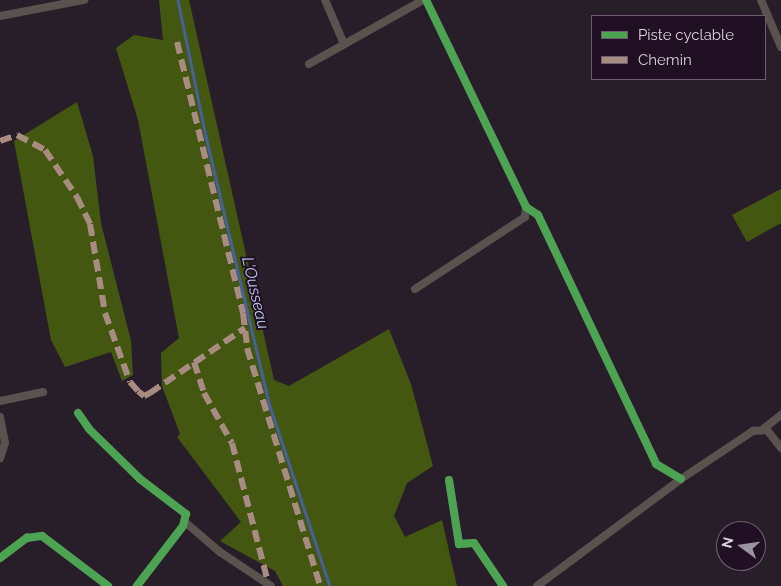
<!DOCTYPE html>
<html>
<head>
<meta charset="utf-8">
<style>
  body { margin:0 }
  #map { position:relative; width:781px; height:586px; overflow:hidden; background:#281e29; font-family:Raleway,sans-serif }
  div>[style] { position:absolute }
  .forest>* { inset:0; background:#445711 }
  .stream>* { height:2.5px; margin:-1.25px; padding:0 1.25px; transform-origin:1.25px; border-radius:1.25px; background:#45609b }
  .street>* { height:8px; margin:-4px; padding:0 4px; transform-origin:4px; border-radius:4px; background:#5a524e }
  .quiet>* { height:6px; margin-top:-3px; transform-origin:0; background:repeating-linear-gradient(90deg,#a88b81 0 12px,transparent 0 18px) }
  .cycleway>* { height:8px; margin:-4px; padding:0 4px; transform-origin:4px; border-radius:4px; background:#4ca352 }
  span { translate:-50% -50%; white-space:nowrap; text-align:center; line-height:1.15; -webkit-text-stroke:4px #211023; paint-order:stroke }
  .water-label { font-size:16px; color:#b8caef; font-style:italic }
  .legend { position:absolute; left:591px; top:15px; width:175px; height:65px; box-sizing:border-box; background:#211023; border:1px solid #6c5d6e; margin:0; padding:6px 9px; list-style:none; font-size:15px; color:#dcd0de }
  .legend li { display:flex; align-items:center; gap:10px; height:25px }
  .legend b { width:25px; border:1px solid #6c5d6e }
  .north { position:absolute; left:716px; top:521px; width:50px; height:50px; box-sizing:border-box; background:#211023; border:1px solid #6c5d6e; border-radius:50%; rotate:284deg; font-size:14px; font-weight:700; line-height:20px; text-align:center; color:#dcd0de }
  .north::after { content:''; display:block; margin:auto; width:18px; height:22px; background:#9d929f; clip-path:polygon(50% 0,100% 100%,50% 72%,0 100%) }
</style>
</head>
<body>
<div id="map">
  <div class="forest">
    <div style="clip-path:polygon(159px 0,189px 0,274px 380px,289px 386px,389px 329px,411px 384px,433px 466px,407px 483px,394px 516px,405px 537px,442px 520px,457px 586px,283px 586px,275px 571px,220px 541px,241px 522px,177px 437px,180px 434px,162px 386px,161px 353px,179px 338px,138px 120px,116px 48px,134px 35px,163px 40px)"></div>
    <div style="clip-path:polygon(77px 102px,93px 156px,101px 223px,131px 341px,133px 375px,122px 381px,111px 352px,65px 367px,51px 340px,14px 141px)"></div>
    <div style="clip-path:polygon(781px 189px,781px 223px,747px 242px,732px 215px)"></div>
  </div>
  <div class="stream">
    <div style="left:178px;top:0;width:139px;rotate:78.4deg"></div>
    <div style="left:206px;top:136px;width:277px;rotate:76.7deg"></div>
    <div style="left:270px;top:406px;width:190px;rotate:71.6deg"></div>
  </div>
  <div class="street">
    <div style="left:325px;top:0;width:48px;rotate:66.6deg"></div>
    <div style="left:426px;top:0;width:230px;rotate:64.2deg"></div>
    <div style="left:526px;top:207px;width:14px;rotate:34deg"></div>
    <div style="left:538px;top:215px;width:276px;rotate:64.6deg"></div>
    <div style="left:656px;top:464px;width:29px;rotate:31deg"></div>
    <div style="left:761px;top:0;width:51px;rotate:66.9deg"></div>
    <div style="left:0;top:16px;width:86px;rotate:-10.8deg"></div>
    <div style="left:309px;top:64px;width:131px;rotate:-29.3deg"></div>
    <div style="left:415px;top:289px;width:131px;rotate:-33.2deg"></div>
    <div style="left:525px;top:217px;width:10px;rotate:-84deg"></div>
    <div style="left:0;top:401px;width:44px;rotate:-11.8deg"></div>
    <div style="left:78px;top:413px;width:19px;rotate:55deg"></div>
    <div style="left:89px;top:429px;width:71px;rotate:44.4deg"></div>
    <div style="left:140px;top:479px;width:58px;rotate:37.3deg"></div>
    <div style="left:186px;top:514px;width:12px;rotate:104deg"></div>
    <div style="left:183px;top:526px;width:76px;rotate:127.5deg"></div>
    <div style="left:0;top:417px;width:26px;rotate:79deg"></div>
    <div style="left:5px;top:443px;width:16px;rotate:108deg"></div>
    <div style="left:763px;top:429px;width:23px;rotate:-38deg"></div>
    <div style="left:449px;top:480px;width:65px;rotate:81.1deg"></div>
    <div style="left:459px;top:544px;width:15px;rotate:-4deg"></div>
    <div style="left:474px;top:543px;width:52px;rotate:56deg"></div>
    <div style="left:185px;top:522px;width:46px;rotate:40.6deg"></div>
    <div style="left:220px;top:552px;width:61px;rotate:33.7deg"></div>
    <div style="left:0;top:558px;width:34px;rotate:-37deg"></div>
    <div style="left:27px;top:538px;width:15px;rotate:-8deg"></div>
    <div style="left:42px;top:536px;width:83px;rotate:37.1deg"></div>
    <div style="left:537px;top:586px;width:179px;rotate:-36.6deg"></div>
    <div style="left:681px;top:479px;width:87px;rotate:-33.7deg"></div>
    <div style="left:753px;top:431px;width:14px;rotate:-4deg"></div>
    <div style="left:767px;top:430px;width:23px;rotate:52deg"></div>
  </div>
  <div class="quiet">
    <div style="left:177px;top:42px;width:279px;rotate:76.3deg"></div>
    <div style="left:243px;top:313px;width:35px;rotate:83deg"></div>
    <div style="left:247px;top:348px;width:249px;rotate:72.9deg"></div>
    <div style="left:0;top:141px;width:18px;rotate:-19deg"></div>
    <div style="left:17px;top:135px;width:32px;rotate:28deg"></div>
    <div style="left:45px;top:150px;width:57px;rotate:55.8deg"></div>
    <div style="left:77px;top:197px;width:30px;rotate:64deg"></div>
    <div style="left:90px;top:224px;width:90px;rotate:80.4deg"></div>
    <div style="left:105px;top:313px;width:73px;rotate:70.1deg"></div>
    <div style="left:130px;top:382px;width:12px;rotate:48deg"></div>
    <div style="left:138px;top:391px;width:8px;rotate:40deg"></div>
    <div style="left:144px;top:396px;width:7px;rotate:-27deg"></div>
    <div style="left:150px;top:393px;width:115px;rotate:-34.4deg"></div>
    <div style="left:194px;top:362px;width:33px;rotate:72deg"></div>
    <div style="left:204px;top:393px;width:57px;rotate:60.8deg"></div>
    <div style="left:232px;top:443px;width:144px;rotate:75.5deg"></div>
  </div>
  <div class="cycleway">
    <div style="left:426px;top:0;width:230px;rotate:64.2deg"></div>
    <div style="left:526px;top:207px;width:14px;rotate:34deg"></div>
    <div style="left:538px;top:215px;width:276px;rotate:64.6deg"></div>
    <div style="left:656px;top:464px;width:29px;rotate:31deg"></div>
    <div style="left:78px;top:413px;width:19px;rotate:55deg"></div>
    <div style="left:89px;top:429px;width:71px;rotate:44.4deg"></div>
    <div style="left:140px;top:479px;width:58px;rotate:37.3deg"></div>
    <div style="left:186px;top:514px;width:12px;rotate:104deg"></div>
    <div style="left:183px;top:526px;width:76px;rotate:127.5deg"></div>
    <div style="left:449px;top:480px;width:65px;rotate:81.1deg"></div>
    <div style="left:459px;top:544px;width:15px;rotate:-4deg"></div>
    <div style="left:474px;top:543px;width:52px;rotate:56deg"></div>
    <div style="left:0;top:558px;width:34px;rotate:-37deg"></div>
    <div style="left:27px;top:538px;width:15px;rotate:-8deg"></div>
    <div style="left:42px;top:536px;width:83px;rotate:37.1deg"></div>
  </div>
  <div class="water-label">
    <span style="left:255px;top:293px;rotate:77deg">L'Ousseau</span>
  </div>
  <ul class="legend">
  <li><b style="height:6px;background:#4ca352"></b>Piste cyclable</li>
  <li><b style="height:6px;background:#a88b81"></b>Chemin</li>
  </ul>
  <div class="north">N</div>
</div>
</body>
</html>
